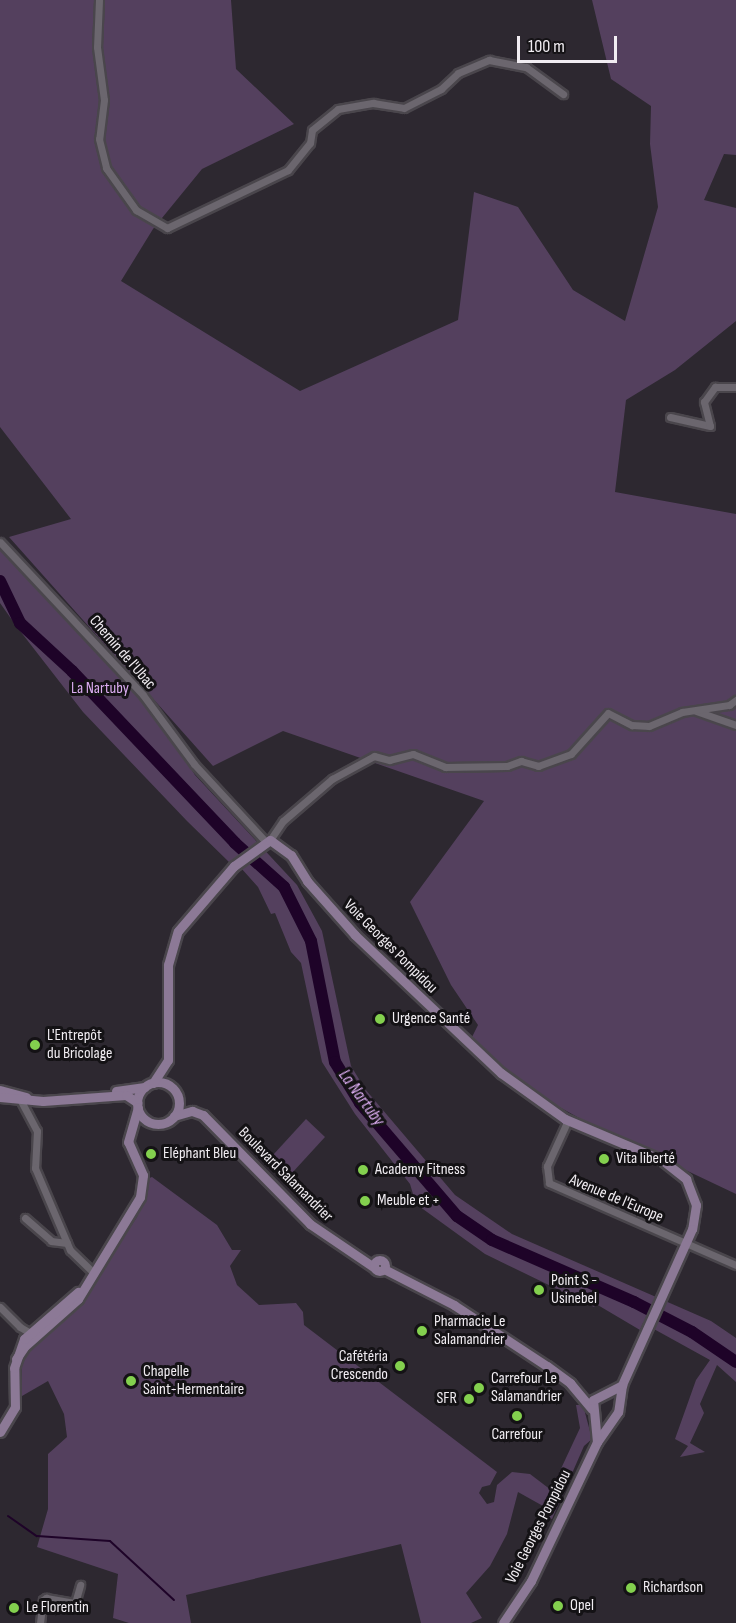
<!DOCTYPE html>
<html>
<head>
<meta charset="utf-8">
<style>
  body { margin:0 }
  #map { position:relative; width:736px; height:1623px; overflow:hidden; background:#2d2830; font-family:"Sofia Sans Condensed",sans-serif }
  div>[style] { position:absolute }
  .green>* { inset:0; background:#54405e }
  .stream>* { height:2px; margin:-1px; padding:0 1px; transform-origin:1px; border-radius:1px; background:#1e0328 }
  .river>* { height:12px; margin:-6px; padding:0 6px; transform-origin:6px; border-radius:6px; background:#1e0328 }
  .roads { filter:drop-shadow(2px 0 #4a464c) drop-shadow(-2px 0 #4a464c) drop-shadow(0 2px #4a464c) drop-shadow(0 -2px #4a464c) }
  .street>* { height:7px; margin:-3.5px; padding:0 3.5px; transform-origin:3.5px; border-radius:3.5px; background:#6b666e }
  .secondary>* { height:9px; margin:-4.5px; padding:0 4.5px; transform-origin:4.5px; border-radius:4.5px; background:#8c7996 }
  .secondary>.ring { margin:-4.5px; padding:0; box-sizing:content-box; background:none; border:9px solid #8c7996; border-radius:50% }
  .dots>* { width:16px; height:16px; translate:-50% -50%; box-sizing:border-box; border:3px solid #141215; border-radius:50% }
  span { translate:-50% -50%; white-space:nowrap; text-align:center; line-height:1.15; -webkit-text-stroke:6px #141215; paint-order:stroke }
  .street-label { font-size:16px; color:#f1edf2 }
  .park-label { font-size:16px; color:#dbacf1 }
  .poi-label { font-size:16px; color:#f1edf2 }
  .left { translate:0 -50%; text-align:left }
  .right { translate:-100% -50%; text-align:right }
  .water-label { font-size:18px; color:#dcadf2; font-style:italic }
  .scale { position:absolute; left:517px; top:36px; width:100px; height:27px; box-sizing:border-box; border:3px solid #f1edf2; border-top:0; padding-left:8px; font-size:18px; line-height:21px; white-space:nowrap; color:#f1edf2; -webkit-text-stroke:4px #141215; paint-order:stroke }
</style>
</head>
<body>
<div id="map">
  <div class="green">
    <div style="clip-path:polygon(0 0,231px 0,236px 69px,294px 124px,202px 169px,153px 229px,121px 281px,300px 391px,458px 320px,474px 192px,518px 207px,573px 290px,625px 321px,658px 207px,650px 144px,651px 106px,611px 79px,592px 0,736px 0,736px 155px,724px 154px,704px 200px,736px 208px,736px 321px,675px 370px,626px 400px,615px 492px,736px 514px,736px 1194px,599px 1129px,534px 1093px,507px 1074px,471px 1039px,478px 1025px,451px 985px,410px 902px,484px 801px,283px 731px,213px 766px,9px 537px,71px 519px,0 427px)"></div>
    <div style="clip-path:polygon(0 542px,143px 695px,195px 775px,297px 885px,322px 931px,351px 1066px,365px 1089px,455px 1195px,512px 1234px,711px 1321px,736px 1338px,736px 1382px,717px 1365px,700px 1404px,704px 1413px,690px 1443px,705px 1452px,680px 1457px,688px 1446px,675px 1439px,696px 1380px,710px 1360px,643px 1323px,640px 1330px,596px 1304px,594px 1307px,485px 1254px,416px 1204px,410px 1184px,355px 1114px,322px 1062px,301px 963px,291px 952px,275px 913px,271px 914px,258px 887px,241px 868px,230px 863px,187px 821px,83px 712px,17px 627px,0 603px)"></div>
    <div style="clip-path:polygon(306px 1119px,325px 1137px,292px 1173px,273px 1155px)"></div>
    <div style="clip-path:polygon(152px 1177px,217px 1225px,232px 1250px,241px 1250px,230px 1266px,237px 1285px,259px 1305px,296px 1303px,303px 1312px,304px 1325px,497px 1472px,490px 1485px,482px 1487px,479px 1493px,487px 1504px,494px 1502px,497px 1485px,512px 1472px,530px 1474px,551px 1490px,580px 1428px,576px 1405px,583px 1405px,592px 1439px,584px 1446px,552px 1519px,540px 1515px,543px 1506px,518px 1492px,507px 1534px,490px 1566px,466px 1593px,482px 1618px,471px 1623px,421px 1623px,401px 1544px,186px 1595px,191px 1623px,129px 1623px,113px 1618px,118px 1574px,37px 1547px,48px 1509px,48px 1454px,67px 1437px,64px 1414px,48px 1381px,22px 1396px,22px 1362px,29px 1348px,68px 1317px,95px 1281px,137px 1217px,147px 1179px)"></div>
  </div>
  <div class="stream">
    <div style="left:8px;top:1516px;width:35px;rotate:35deg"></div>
    <div style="left:37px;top:1536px;width:73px;rotate:3.9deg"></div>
    <div style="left:110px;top:1541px;width:87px;rotate:42.7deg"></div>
  </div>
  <div class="river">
    <div style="left:0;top:581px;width:47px;rotate:64.5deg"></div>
    <div style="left:20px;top:623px;width:71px;rotate:42.7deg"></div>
    <div style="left:72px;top:671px;width:237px;rotate:46.5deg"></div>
    <div style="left:235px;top:843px;width:66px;rotate:41.9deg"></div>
    <div style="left:284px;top:887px;width:60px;rotate:63.4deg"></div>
    <div style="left:311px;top:941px;width:123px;rotate:78.8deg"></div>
    <div style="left:335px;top:1062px;width:48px;rotate:58.6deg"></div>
    <div style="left:360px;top:1103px;width:149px;rotate:49.4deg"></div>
    <div style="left:457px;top:1216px;width:42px;rotate:34.4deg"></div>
    <div style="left:492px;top:1240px;width:155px;rotate:23.6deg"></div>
    <div style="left:634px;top:1302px;width:65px;rotate:27.3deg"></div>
    <div style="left:692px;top:1332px;width:53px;rotate:34.3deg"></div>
  </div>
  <div class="roads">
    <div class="street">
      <div style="left:99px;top:0;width:47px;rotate:92.4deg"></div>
      <div style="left:97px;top:47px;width:53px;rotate:82.5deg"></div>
      <div style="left:104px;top:100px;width:39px;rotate:97deg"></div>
      <div style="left:99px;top:139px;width:30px;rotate:76deg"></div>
      <div style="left:106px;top:168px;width:52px;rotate:54.5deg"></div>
      <div style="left:136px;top:210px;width:36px;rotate:30deg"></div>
      <div style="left:167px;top:228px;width:134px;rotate:-25.6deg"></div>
      <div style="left:288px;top:170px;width:35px;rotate:-51deg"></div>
      <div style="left:310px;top:143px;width:13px;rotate:-81deg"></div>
      <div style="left:312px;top:130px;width:33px;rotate:-39deg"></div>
      <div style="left:338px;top:109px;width:36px;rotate:-10deg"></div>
      <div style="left:373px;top:103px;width:31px;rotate:9deg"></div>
      <div style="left:404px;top:108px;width:42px;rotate:-27.2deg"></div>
      <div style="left:441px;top:89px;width:23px;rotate:-43deg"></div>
      <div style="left:458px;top:73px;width:34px;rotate:-23deg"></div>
      <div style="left:489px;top:60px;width:38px;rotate:11deg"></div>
      <div style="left:526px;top:67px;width:46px;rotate:36.1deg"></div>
      <div style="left:670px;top:417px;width:41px;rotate:12.7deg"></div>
      <div style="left:710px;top:426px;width:25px;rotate:-104deg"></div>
      <div style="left:704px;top:402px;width:19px;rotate:-54deg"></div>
      <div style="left:715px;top:387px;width:21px"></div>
      <div style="left:0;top:542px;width:209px;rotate:46.9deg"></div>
      <div style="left:143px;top:695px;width:86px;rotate:53.5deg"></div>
      <div style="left:194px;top:764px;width:105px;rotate:47.3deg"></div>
      <div style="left:696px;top:711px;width:42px;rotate:19.3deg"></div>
      <div style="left:270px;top:840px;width:23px;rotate:-56deg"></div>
      <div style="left:283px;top:821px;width:65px;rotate:-40.6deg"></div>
      <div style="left:332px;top:779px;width:48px;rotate:-28.7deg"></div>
      <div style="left:374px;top:756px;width:16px;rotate:15deg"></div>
      <div style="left:389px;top:760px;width:25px;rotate:-14deg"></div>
      <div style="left:413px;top:754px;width:35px;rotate:22deg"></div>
      <div style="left:445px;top:767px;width:62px;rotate:-0.9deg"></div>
      <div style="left:507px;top:766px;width:15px;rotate:-20deg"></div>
      <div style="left:521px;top:761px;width:18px;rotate:16deg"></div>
      <div style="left:538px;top:766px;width:35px;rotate:-20deg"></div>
      <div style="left:571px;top:754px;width:55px;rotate:-47.9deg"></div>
      <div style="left:608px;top:713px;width:27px;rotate:27deg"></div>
      <div style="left:632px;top:725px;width:17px;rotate:3deg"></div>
      <div style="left:649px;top:726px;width:36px;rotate:-23deg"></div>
      <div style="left:682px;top:712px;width:48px;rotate:-8.5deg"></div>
      <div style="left:729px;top:705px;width:9px;rotate:-36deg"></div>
      <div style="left:21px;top:1101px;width:34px;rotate:62deg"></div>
      <div style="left:37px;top:1131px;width:37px;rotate:93deg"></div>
      <div style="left:35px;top:1168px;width:89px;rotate:66.9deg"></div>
      <div style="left:70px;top:1250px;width:32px;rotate:44deg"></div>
      <div style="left:568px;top:1120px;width:51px;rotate:114.5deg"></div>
      <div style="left:547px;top:1166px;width:17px;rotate:83deg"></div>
      <div style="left:549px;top:1183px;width:204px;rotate:23.7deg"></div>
      <div style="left:25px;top:1218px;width:35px;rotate:41deg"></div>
      <div style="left:51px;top:1241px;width:16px;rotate:7deg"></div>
      <div style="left:0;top:1307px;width:28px;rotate:45deg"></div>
      <div style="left:20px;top:1327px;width:16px;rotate:30deg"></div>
      <div style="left:40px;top:1623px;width:23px;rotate:-83deg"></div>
      <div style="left:43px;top:1600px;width:4px;rotate:-34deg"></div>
      <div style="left:46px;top:1598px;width:29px;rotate:10deg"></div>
      <div style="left:75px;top:1603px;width:19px;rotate:-74deg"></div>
    </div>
    <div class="secondary">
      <div class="ring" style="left:137px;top:1082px;width:33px;height:33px"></div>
      <div style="left:153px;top:1083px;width:27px;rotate:-57deg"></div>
      <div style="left:168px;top:1060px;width:95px;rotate:-90deg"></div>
      <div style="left:168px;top:965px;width:35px;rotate:-74deg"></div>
      <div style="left:178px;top:931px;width:86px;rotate:-49.3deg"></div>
      <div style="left:234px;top:866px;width:44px;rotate:-35.8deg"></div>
      <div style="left:270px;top:840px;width:26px;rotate:36deg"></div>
      <div style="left:291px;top:855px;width:31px;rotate:58deg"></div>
      <div style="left:307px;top:881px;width:72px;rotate:48.4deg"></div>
      <div style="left:355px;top:935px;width:201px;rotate:43.4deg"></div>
      <div style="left:501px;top:1073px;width:79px;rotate:35.7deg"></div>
      <div style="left:565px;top:1119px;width:105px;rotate:22.9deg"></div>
      <div style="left:662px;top:1160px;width:31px;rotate:38deg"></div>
      <div style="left:686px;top:1179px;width:28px;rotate:69deg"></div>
      <div style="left:696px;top:1205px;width:24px;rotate:99deg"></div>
      <div style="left:692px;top:1229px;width:171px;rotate:114.2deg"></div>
      <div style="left:622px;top:1385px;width:27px;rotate:98deg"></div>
      <div style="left:618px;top:1412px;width:37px;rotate:125deg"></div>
      <div style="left:597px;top:1442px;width:154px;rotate:115.4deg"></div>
      <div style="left:531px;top:1581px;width:50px;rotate:123.7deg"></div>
      <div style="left:0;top:1090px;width:27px;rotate:15deg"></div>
      <div style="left:116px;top:1091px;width:29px;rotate:-8deg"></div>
      <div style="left:0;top:1097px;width:43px;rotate:5.3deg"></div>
      <div style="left:43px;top:1101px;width:83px;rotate:-4.1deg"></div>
      <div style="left:126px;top:1095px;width:14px;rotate:34deg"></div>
      <div style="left:174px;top:1116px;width:19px;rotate:-16deg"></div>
      <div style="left:192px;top:1111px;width:12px;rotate:20deg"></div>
      <div style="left:203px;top:1115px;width:153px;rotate:45.5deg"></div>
      <div style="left:310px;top:1224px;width:78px;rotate:34.1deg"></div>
      <div class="ring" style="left:374.5px;top:1260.5px;width:2px;height:2px"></div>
      <div style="left:384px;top:1269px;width:79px;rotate:27.2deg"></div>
      <div style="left:454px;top:1305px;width:111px;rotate:33.3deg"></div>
      <div style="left:547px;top:1366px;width:29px;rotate:36deg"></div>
      <div style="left:570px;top:1383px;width:34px;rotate:50deg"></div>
      <div style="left:16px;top:1359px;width:14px;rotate:-56deg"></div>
      <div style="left:24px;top:1347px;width:72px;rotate:-41.6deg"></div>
      <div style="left:78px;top:1299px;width:119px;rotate:-58.7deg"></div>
      <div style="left:140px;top:1197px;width:22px;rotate:-82deg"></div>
      <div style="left:143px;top:1175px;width:36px;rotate:-114deg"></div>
      <div style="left:128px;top:1142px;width:36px;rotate:-74deg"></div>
      <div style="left:0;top:1432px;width:29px;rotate:-59deg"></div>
      <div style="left:15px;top:1407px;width:39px;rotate:-91deg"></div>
      <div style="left:14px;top:1368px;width:31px;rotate:-71deg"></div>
      <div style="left:24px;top:1339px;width:72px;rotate:-41deg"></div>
      <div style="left:597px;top:1442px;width:42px;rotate:-95.4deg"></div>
      <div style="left:593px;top:1400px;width:33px;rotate:-27deg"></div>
    </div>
  </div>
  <div class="dots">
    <div style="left:380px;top:1019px;background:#83d04e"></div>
    <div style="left:35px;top:1045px;background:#83d04e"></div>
    <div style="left:151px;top:1154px;background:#83d04e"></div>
    <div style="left:604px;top:1159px;background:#83d04e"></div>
    <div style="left:363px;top:1170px;background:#83d04e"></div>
    <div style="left:365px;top:1201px;background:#83d04e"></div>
    <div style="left:539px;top:1290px;background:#83d04e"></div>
    <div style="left:422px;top:1331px;background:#83d04e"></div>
    <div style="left:400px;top:1366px;background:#83d04e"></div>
    <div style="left:131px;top:1381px;background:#83d04e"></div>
    <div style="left:479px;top:1388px;background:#83d04e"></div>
    <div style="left:469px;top:1399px;background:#83d04e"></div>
    <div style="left:517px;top:1416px;background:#83d04e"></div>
    <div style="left:631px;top:1588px;background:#83d04e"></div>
    <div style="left:558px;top:1606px;background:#83d04e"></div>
    <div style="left:14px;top:1608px;background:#83d04e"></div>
  </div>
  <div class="street-label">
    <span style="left:122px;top:653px;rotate:49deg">Chemin de l'Ubac</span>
    <span style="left:390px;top:947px;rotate:45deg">Voie Georges Pompidou</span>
    <span style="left:285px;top:1175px;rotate:45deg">Boulevard Salamandrier</span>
    <span style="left:616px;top:1199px;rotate:23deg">Avenue de l'Europe</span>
    <span style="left:539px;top:1527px;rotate:-63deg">Voie Georges Pompidou</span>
  </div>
  <div class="park-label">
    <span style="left:100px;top:689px">La Nartuby</span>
  </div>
  <div class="poi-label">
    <span class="left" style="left:392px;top:1019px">Urgence Santé</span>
    <span class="left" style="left:47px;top:1045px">L'Entrepôt<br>du Bricolage</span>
    <span class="left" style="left:163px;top:1154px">Eléphant Bleu</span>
    <span class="left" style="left:616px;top:1159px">Vita liberté</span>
    <span class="left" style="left:375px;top:1170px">Academy Fitness</span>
    <span class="left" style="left:377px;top:1201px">Meuble et +</span>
    <span class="left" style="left:551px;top:1290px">Point S -<br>Usinebel</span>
    <span class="left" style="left:434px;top:1331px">Pharmacie Le<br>Salamandrier</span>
    <span class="right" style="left:388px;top:1366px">Cafétéria<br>Crescendo</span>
    <span class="left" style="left:143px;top:1381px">Chapelle<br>Saint-Hermentaire</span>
    <span class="left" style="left:491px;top:1388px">Carrefour Le<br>Salamandrier</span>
    <span class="right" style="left:457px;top:1399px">SFR</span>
    <span style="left:517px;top:1435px">Carrefour</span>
    <span class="left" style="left:643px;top:1588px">Richardson</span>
    <span class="left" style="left:570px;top:1606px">Opel</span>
    <span class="left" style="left:26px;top:1608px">Le Florentin</span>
  </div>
  <div class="water-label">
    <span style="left:361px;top:1098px;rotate:54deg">La Nartuby</span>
  </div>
  <div class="scale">100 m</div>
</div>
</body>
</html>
